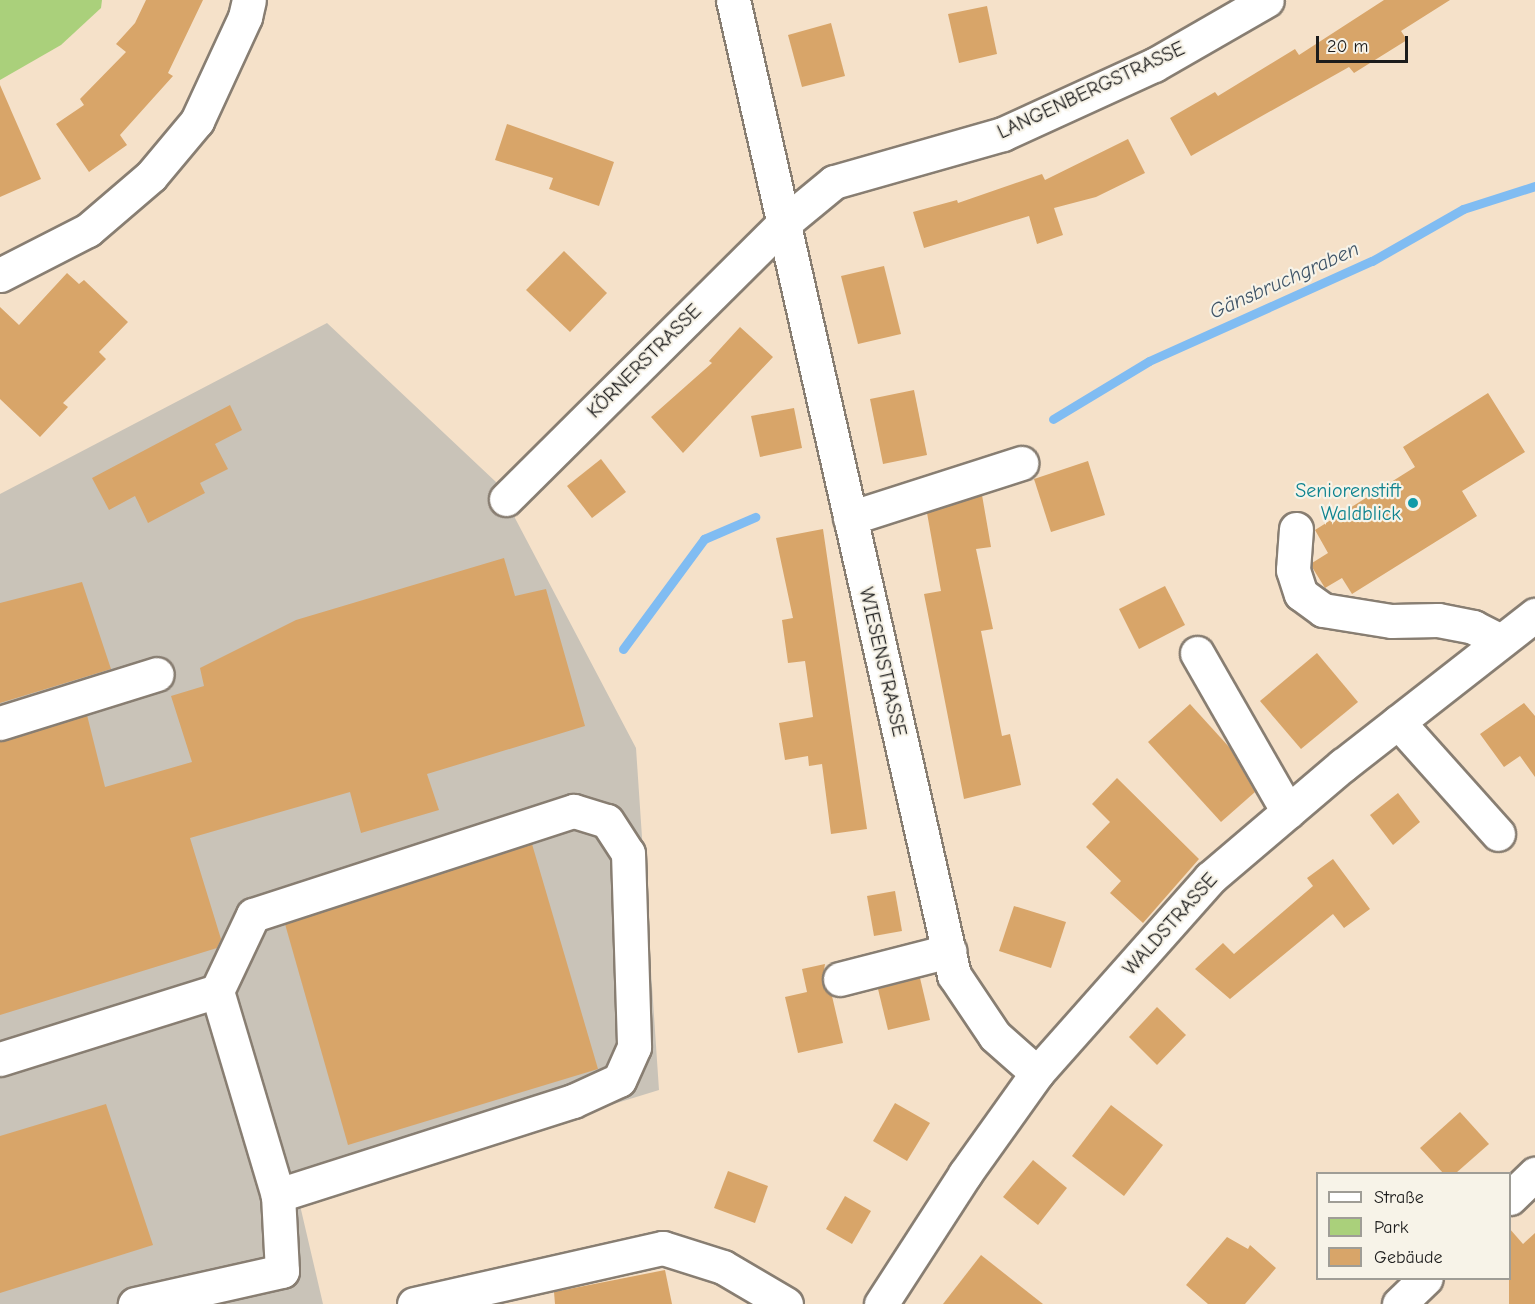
<!DOCTYPE html>
<html>
<head>
<meta charset="utf-8">
<style>
  body { margin:0 }
  #map { position:relative; width:1535px; height:1304px; overflow:hidden; background:#f5e1c9; font-family:"Comic Neue",sans-serif }
  div>[style] { position:absolute }
  .industrial>* { inset:0; background:#c9c3b8 }
  .green>* { inset:0; background:#aad07b }
  .stream>* { height:9px; margin:-4.5px; padding:0 4.5px; transform-origin:4.5px; border-radius:4.5px; background:#80bcf2 }
  .building>* { inset:0; background:#d8a569 }
  .roads { filter:drop-shadow(2px 0 #887e72) drop-shadow(-2px 0 #887e72) drop-shadow(0 2px #887e72) drop-shadow(0 -2px #887e72) }
  .minor>* { height:33px; margin:-16.5px; padding:0 16.5px; transform-origin:16.5px; border-radius:16.5px; background:#fff }
  .dots>* { width:16px; height:16px; translate:-50% -50%; box-sizing:border-box; border:3px solid #f7f3e8; border-radius:50% }
  span { translate:-50% -50%; white-space:nowrap; text-align:center; line-height:1.15; -webkit-text-stroke:4.5px #f7f3e8; paint-order:stroke }
  .street-label { font-size:20px; color:#1c1c1c }
  .culture-label { font-size:20px; color:#0d838f }
  .right { translate:-100% -50%; text-align:right }
  .water-label { font-size:21px; color:#3f5467; font-style:italic }
  .legend { position:absolute; left:1316px; top:1172px; width:195px; height:108px; box-sizing:border-box; background:#f7f3e8; border:2px solid #9f9d96; margin:0; padding:8px 10px; list-style:none; font-size:18px; color:#1c1c1c }
  .legend li { display:flex; align-items:center; gap:12px; height:30px }
  .legend b { width:30px; border:2px solid #9f9d96 }
  .scale { position:absolute; left:1316px; top:36px; width:92px; height:27px; box-sizing:border-box; border:3px solid #1c1c1c; border-top:0; padding-left:8px; font-size:18px; line-height:21px; white-space:nowrap; color:#1c1c1c; -webkit-text-stroke:4px #f7f3e8; paint-order:stroke }
</style>
</head>
<body>
<div id="map">
  <div class="industrial">
    <div style="clip-path:polygon(327px 323px,496px 482px,636px 748px,659px 1090px,299px 1201px,323px 1304px,0 1304px,0 494px)"></div>
  </div>
  <div class="green">
    <div style="clip-path:polygon(0 0,102px 0,101px 8px,61px 45px,0 80px)"></div>
  </div>
  <div class="stream">
    <div style="left:1053px;top:419px;width:112px;rotate:-31.1deg"></div>
    <div style="left:1149px;top:361px;width:244px;rotate:-24.2deg"></div>
    <div style="left:1372px;top:261px;width:105px;rotate:-29.7deg"></div>
    <div style="left:1463px;top:209px;width:76px;rotate:-17.7deg"></div>
    <div style="left:623px;top:649px;width:137px;rotate:-53.6deg"></div>
    <div style="left:704px;top:539px;width:56px;rotate:-23.3deg"></div>
  </div>
  <div class="building">
    <div style="clip-path:polygon(146px 0,203px 0,168px 73px,173px 76px,120px 135px,127px 145px,89px 172px,56px 124px,84px 105px,80px 99px,126px 52px,116px 44px,135px 23px)"></div>
    <div style="clip-path:polygon(1384px 0,1450px 0,1401px 31px,1407px 40px,1354px 73px,1349px 67px,1191px 156px,1170px 118px,1215px 92px,1218px 96px,1295px 49px,1299px 55px)"></div>
    <div style="clip-path:polygon(987px 6px,997px 54px,959px 63px,948px 14px)"></div>
    <div style="clip-path:polygon(831px 23px,845px 76px,802px 87px,788px 35px)"></div>
    <div style="clip-path:polygon(0 85px,41px 179px,0 197px)"></div>
    <div style="clip-path:polygon(507px 124px,614px 162px,599px 206px,549px 189px,553px 178px,495px 160px)"></div>
    <div style="clip-path:polygon(1128px 139px,1145px 173px,1096px 197px,1054px 208px,1063px 235px,1037px 244px,1029px 216px,924px 248px,913px 212px,957px 200px,958px 203px,1042px 174px,1045px 180px)"></div>
    <div style="clip-path:polygon(564px 251px,607px 293px,570px 332px,526px 290px)"></div>
    <div style="clip-path:polygon(884px 266px,901px 334px,858px 344px,841px 276px)"></div>
    <div style="clip-path:polygon(67px 273px,79px 284px,84px 280px,128px 322px,99px 352px,106px 359px,63px 403px,68px 407px,40px 437px,0 399px,0 307px,19px 325px)"></div>
    <div style="clip-path:polygon(740px 327px,773px 357px,683px 453px,651px 417px,712px 363px,709px 361px)"></div>
    <div style="clip-path:polygon(914px 390px,927px 455px,883px 464px,870px 399px)"></div>
    <div style="clip-path:polygon(1488px 393px,1525px 452px,1462px 491px,1477px 516px,1352px 594px,1342px 578px,1325px 588px,1312px 567px,1312px 563px,1328px 553px,1315px 530px,1415px 467px,1403px 447px)"></div>
    <div style="clip-path:polygon(230px 405px,242px 430px,215px 444px,228px 469px,200px 483px,205px 493px,148px 523px,135px 496px,109px 510px,92px 478px)"></div>
    <div style="clip-path:polygon(794px 408px,802px 448px,760px 457px,751px 416px)"></div>
    <div style="clip-path:polygon(601px 459px,626px 492px,592px 518px,567px 486px)"></div>
    <div style="clip-path:polygon(1088px 461px,1105px 515px,1051px 532px,1034px 479px)"></div>
    <div style="clip-path:polygon(982px 495px,991px 547px,976px 549px,993px 629px,981px 631px,1002px 736px,1010px 734px,1021px 785px,964px 799px,924px 594px,941px 591px,927px 513px)"></div>
    <div style="clip-path:polygon(823px 529px,867px 829px,831px 834px,822px 764px,809px 766px,808px 756px,785px 760px,779px 723px,813px 717px,805px 661px,788px 663px,782px 620px,793px 618px,776px 538px)"></div>
    <div style="clip-path:polygon(504px 558px,515px 596px,546px 589px,585px 726px,427px 774px,439px 810px,361px 833px,350px 792px,190px 838px,221px 939px,217px 948px,0 1015px,0 741px,87px 715px,105px 787px,192px 762px,171px 696px,204px 686px,200px 668px,296px 620px)"></div>
    <div style="clip-path:polygon(82px 582px,111px 669px,0 703px,0 603px)"></div>
    <div style="clip-path:polygon(1165px 586px,1185px 625px,1139px 649px,1119px 609px)"></div>
    <div style="clip-path:polygon(1317px 653px,1358px 702px,1301px 749px,1260px 701px)"></div>
    <div style="clip-path:polygon(1524px 703px,1535px 716px,1535px 777px,1520px 756px,1504px 767px,1480px 734px)"></div>
    <div style="clip-path:polygon(1190px 704px,1230px 748px,1255px 792px,1221px 822px,1148px 742px)"></div>
    <div style="clip-path:polygon(1117px 778px,1199px 859px,1143px 923px,1110px 893px,1121px 881px,1086px 847px,1110px 822px,1092px 804px)"></div>
    <div style="clip-path:polygon(1398px 793px,1420px 822px,1393px 845px,1370px 815px)"></div>
    <div style="clip-path:polygon(532px 844px,598px 1069px,348px 1145px,285px 924px)"></div>
    <div style="clip-path:polygon(1333px 859px,1370px 909px,1344px 928px,1333px 914px,1230px 999px,1195px 969px,1223px 943px,1234px 954px,1313px 886px,1307px 878px)"></div>
    <div style="clip-path:polygon(895px 891px,902px 931px,874px 936px,867px 896px)"></div>
    <div style="clip-path:polygon(1014px 906px,1066px 922px,1051px 968px,999px 951px)"></div>
    <div style="clip-path:polygon(825px 964px,822px 983px,832px 996px,843px 1043px,798px 1053px,785px 997px,807px 992px,802px 969px)"></div>
    <div style="clip-path:polygon(920px 978px,930px 1020px,888px 1030px,878px 989px)"></div>
    <div style="clip-path:polygon(1157px 1007px,1186px 1035px,1157px 1065px,1129px 1037px)"></div>
    <div style="clip-path:polygon(895px 1103px,930px 1123px,907px 1161px,873px 1141px)"></div>
    <div style="clip-path:polygon(106px 1104px,153px 1245px,0 1293px,0 1136px)"></div>
    <div style="clip-path:polygon(1111px 1105px,1163px 1145px,1124px 1196px,1072px 1156px)"></div>
    <div style="clip-path:polygon(1460px 1112px,1489px 1144px,1456px 1173px,1443px 1173px,1420px 1148px)"></div>
    <div style="clip-path:polygon(1033px 1160px,1067px 1188px,1038px 1225px,1003px 1197px)"></div>
    <div style="clip-path:polygon(728px 1171px,768px 1186px,755px 1223px,714px 1208px)"></div>
    <div style="clip-path:polygon(845px 1196px,871px 1211px,852px 1244px,826px 1229px)"></div>
    <div style="clip-path:polygon(1509px 1228px,1523px 1244px,1535px 1233px,1535px 1304px,1509px 1304px)"></div>
    <div style="clip-path:polygon(1227px 1237px,1248px 1249px,1250px 1245px,1276px 1268px,1245px 1304px,1208px 1304px,1186px 1285px)"></div>
    <div style="clip-path:polygon(981px 1255px,1043px 1304px,943px 1304px)"></div>
    <div style="clip-path:polygon(665px 1270px,672px 1304px,555px 1304px,554px 1292px)"></div>
  </div>
  <div class="roads">
    <div class="minor">
      <div style="left:733px;top:0;width:1000px;rotate:77.23deg"></div>
      <div style="left:954px;top:975px;width:73px;rotate:56.1deg"></div>
      <div style="left:995px;top:1036px;width:56px;rotate:41.4deg"></div>
      <div style="left:0;top:275px;width:99px;rotate:-27.1deg"></div>
      <div style="left:88px;top:230px;width:83px;rotate:-40.6deg"></div>
      <div style="left:151px;top:176px;width:72px;rotate:-50.1deg"></div>
      <div style="left:197px;top:121px;width:115px;rotate:-65.2deg"></div>
      <div style="left:245px;top:17px;width:17px;rotate:-77deg"></div>
      <div style="left:506px;top:499px;width:390px;rotate:-44.8deg"></div>
      <div style="left:783px;top:224px;width:66px;rotate:-39.5deg"></div>
      <div style="left:834px;top:182px;width:176px;rotate:-15.9deg"></div>
      <div style="left:1003px;top:134px;width:166px;rotate:-24.6deg"></div>
      <div style="left:1154px;top:65px;width:130px;rotate:-29.9deg"></div>
      <div style="left:850px;top:518px;width:180px;rotate:-17.8deg"></div>
      <div style="left:1296px;top:529px;width:41px;rotate:94.2deg"></div>
      <div style="left:1293px;top:570px;width:25px;rotate:72deg"></div>
      <div style="left:1301px;top:594px;width:27px;rotate:36deg"></div>
      <div style="left:1323px;top:610px;width:69px;rotate:9.2deg"></div>
      <div style="left:1391px;top:621px;width:47px;rotate:-1.2deg"></div>
      <div style="left:1438px;top:620px;width:36px;rotate:11deg"></div>
      <div style="left:1473px;top:627px;width:31px;rotate:27deg"></div>
      <div style="left:1197px;top:653px;width:183px;rotate:60.2deg"></div>
      <div style="left:1398px;top:722px;width:150px;rotate:48.2deg"></div>
      <div style="left:0;top:723px;width:164px;rotate:-17.3deg"></div>
      <div style="left:840px;top:979px;width:113px;rotate:-14.4deg"></div>
      <div style="left:217px;top:991px;width:213px;rotate:73.4deg"></div>
      <div style="left:0;top:1059px;width:227px;rotate:-17.4deg"></div>
      <div style="left:217px;top:991px;width:84px;rotate:-64.7deg"></div>
      <div style="left:253px;top:915px;width:337px;rotate:-18deg"></div>
      <div style="left:574px;top:811px;width:34px;rotate:17deg"></div>
      <div style="left:607px;top:821px;width:38px;rotate:57deg"></div>
      <div style="left:628px;top:853px;width:194px;rotate:88.2deg"></div>
      <div style="left:634px;top:1047px;width:36px;rotate:114deg"></div>
      <div style="left:619px;top:1080px;width:51px;rotate:155.5deg"></div>
      <div style="left:573px;top:1101px;width:310px;rotate:162.3deg"></div>
      <div style="left:278px;top:1195px;width:76px;rotate:87deg"></div>
      <div style="left:282px;top:1271px;width:151px;rotate:167.3deg"></div>
      <div style="left:1510px;top:1198px;width:35px;rotate:-44deg"></div>
      <div style="left:414px;top:1304px;width:255px;rotate:-12.7deg"></div>
      <div style="left:663px;top:1248px;width:63px;rotate:17.6deg"></div>
      <div style="left:723px;top:1267px;width:73px;rotate:30.4deg"></div>
      <div style="left:881px;top:1304px;width:155px;rotate:-57.1deg"></div>
      <div style="left:965px;top:1174px;width:124px;rotate:-54.5deg"></div>
      <div style="left:1037px;top:1073px;width:261px;rotate:-48.4deg"></div>
      <div style="left:1210px;top:878px;width:175px;rotate:-40.4deg"></div>
      <div style="left:1343px;top:765px;width:244px;rotate:-38deg"></div>
      <div style="left:1399px;top:1304px;width:37px;rotate:-44deg"></div>
    </div>
  </div>
  <div class="dots">
    <div style="left:1413px;top:503px;background:#0f9aa8"></div>
  </div>
  <div class="street-label">
    <span style="left:1091px;top:90px;rotate:-25deg">LANGENBERGSTRASSE</span>
    <span style="left:644px;top:361px;rotate:-45deg">KÖRNERSTRASSE</span>
    <span style="left:883px;top:662px;rotate:77deg">WIESENSTRASSE</span>
    <span style="left:1170px;top:924px;rotate:-48deg">WALDSTRASSE</span>
  </div>
  <div class="culture-label">
    <span class="right" style="left:1401px;top:502px">Seniorenstift<br>Waldblick</span>
  </div>
  <div class="water-label">
    <span style="left:1284px;top:280px;rotate:-24deg">Gänsbruchgraben</span>
  </div>
  <ul class="legend">
  <li><b style="height:8px;background:#fff"></b>Straße</li>
  <li><b style="height:16px;background:#aad07b"></b>Park</li>
  <li><b style="height:16px;background:#d8a569"></b>Gebäude</li>
  </ul>
  <div class="scale">20 m</div>
</div>
</body>
</html>
